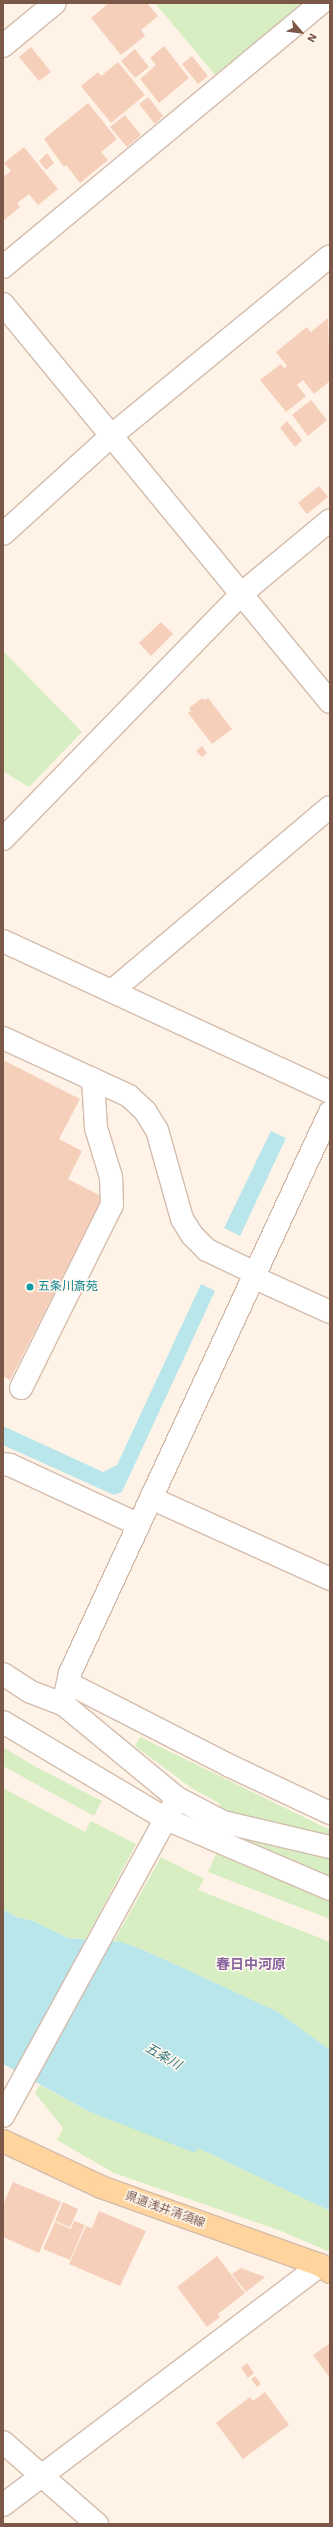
<!DOCTYPE html>
<html>
<head>
<meta charset="utf-8">
<style>
  body { margin:0 }
  #map { position:relative; width:333px; height:2527px; overflow:hidden; background:#fef3e6; font-family:"Work Sans","Noto Sans JP",sans-serif }
  div>[style] { position:absolute }
  .green>* { inset:0; background:#d7eec3 }
  .water>* { inset:0; background:#b8e6ea }
  .building>* { inset:0; background:#f6cfbb }
  .roads { filter:drop-shadow(1px 0 #d4bcad) drop-shadow(-1px 0 #d4bcad) drop-shadow(0 1px #d4bcad) drop-shadow(0 -1px #d4bcad) }
  .minor>* { height:22px; margin:-11px; padding:0 11px; transform-origin:11px; border-radius:11px; background:#fff }
  .major>* { height:22px; margin:-11px; padding:0 11px; transform-origin:11px; border-radius:11px; background:#ffd49d }
  .dots>* { width:11px; height:11px; translate:-50% -50%; box-sizing:border-box; border:2px solid #fff8ef; border-radius:50% }
  span { translate:-50% -50%; white-space:nowrap; text-align:center; line-height:1.15; -webkit-text-stroke:3px #fff8ef; paint-order:stroke }
  .culture-label { font-size:12px; color:#0d838f }
  .left { translate:0 -50%; text-align:left }
  .street-label { font-size:12px; color:#7b5748 }
  .water-label { font-size:13px; color:#3a7a82; font-style:italic }
  .quarter-label { font-size:14px; color:#87639e; font-weight:700 }
  .frame { position:absolute; inset:0; border:4px solid #7b5748; pointer-events:none }
  .north { position:absolute; left:281px; top:12px; width:40px; height:40px; -webkit-text-stroke:3px #fff8ef; paint-order:stroke; rotate:118deg; font-size:11px; font-weight:700; line-height:16px; text-align:center; color:#7b5748 }
  .north::after { content:''; display:block; margin:auto; width:14px; height:18px; background:#7b5748; clip-path:polygon(50% 0,100% 100%,50% 72%,0 100%) }
</style>
</head>
<body>
<div id="map">
  <div class="green">
    <div style="clip-path:polygon(155px 3px,304px 3px,215px 75px)"></div>
    <div style="clip-path:polygon(3px 651px,82px 732px,29px 787px,3px 771px)"></div>
    <div style="clip-path:polygon(140px 1737px,330px 1830px,330px 1843px,223px 1817px,219px 1803px,193px 1789px,135px 1746px)"></div>
    <div style="clip-path:polygon(3px 1747px,36px 1767px,102px 1801px,94px 1816px,3px 1766px)"></div>
    <div style="clip-path:polygon(3px 1788px,85px 1832px,91px 1821px,136px 1844px,86px 1939px,68px 1938px,33px 1921px,16px 1917px,3px 1909px)"></div>
    <div style="clip-path:polygon(223px 1832px,330px 1859px,330px 1880px)"></div>
    <div style="clip-path:polygon(216px 1854px,330px 1901px,330px 1919px,208px 1872px)"></div>
    <div style="clip-path:polygon(161px 1857px,204px 1879px,198px 1890px,330px 1942px,330px 2050px,277px 2012px,148px 1952px,114px 1941px)"></div>
    <div style="clip-path:polygon(40px 2085px,88px 2111px,195px 2152px,198px 2148px,330px 2211px,330px 2252px,281px 2231px,114px 2173px,57px 2140px,63px 2128px,35px 2093px)"></div>
  </div>
  <div class="water">
    <div style="clip-path:polygon(271px 1131px,286px 1138px,240px 1236px,224px 1228px)"></div>
    <div style="clip-path:polygon(201px 1284px,215px 1291px,122px 1492px,114px 1495px,3px 1445px,3px 1426px,103px 1472px,117px 1465px)"></div>
    <div style="clip-path:polygon(3px 1909px,16px 1917px,33px 1921px,68px 1938px,122px 1942px,148px 1952px,278px 2012px,330px 2050px,330px 2211px,198px 2148px,195px 2153px,88px 2111px,3px 2064px)"></div>
  </div>
  <div class="building">
    <div style="clip-path:polygon(109px 3px,147px 3px,158px 16px,141px 30px,145px 36px,121px 55px,91px 18px)"></div>
    <div style="clip-path:polygon(164px 46px,189px 78px,159px 103px,140px 79px,156px 65px,150px 58px)"></div>
    <div style="clip-path:polygon(31px 47px,51px 72px,39px 81px,19px 57px)"></div>
    <div style="clip-path:polygon(135px 49px,149px 67px,135px 78px,121px 61px)"></div>
    <div style="clip-path:polygon(192px 56px,208px 76px,198px 84px,182px 64px)"></div>
    <div style="clip-path:polygon(118px 62px,145px 95px,111px 123px,81px 86px,98px 72px,101px 76px)"></div>
    <div style="clip-path:polygon(148px 97px,163px 116px,155px 124px,139px 104px)"></div>
    <div style="clip-path:polygon(88px 103px,117px 139px,101px 152px,108px 160px,80px 183px,66px 165px,64px 167px,44px 139px)"></div>
    <div style="clip-path:polygon(125px 115px,141px 135px,127px 147px,110px 127px)"></div>
    <div style="clip-path:polygon(24px 147px,58px 189px,38px 205px,29px 194px,17px 203px,20px 207px,3px 221px,3px 177px,11px 171px,4px 163px)"></div>
    <div style="clip-path:polygon(47px 153px,54px 163px,46px 170px,39px 161px)"></div>
    <div style="clip-path:polygon(328px 318px,330px 381px,314px 394px,303px 380px,297px 385px,306px 396px,286px 412px,260px 380px,281px 364px,284px 368px,287px 366px,276px 352px,307px 327px,311px 332px)"></div>
    <div style="clip-path:polygon(311px 400px,327px 420px,308px 436px,292px 415px)"></div>
    <div style="clip-path:polygon(287px 421px,302px 440px,295px 447px,280px 428px)"></div>
    <div style="clip-path:polygon(319px 486px,328px 497px,307px 514px,298px 503px)"></div>
    <div style="clip-path:polygon(161px 622px,173px 634px,151px 656px,139px 643px)"></div>
    <div style="clip-path:polygon(202px 698px,205px 700px,208px 698px,232px 729px,212px 744px,188px 713px,191px 711px,189px 708px)"></div>
    <div style="clip-path:polygon(202px 746px,207px 753px,202px 757px,196px 751px)"></div>
    <div style="clip-path:polygon(3px 1060px,80px 1099px,59px 1139px,82px 1151px,68px 1179px,103px 1197px,10px 1380px,3px 1376px)"></div>
    <div style="clip-path:polygon(13px 2182px,61px 2202px,39px 2253px,3px 2237px,3px 2205px)"></div>
    <div style="clip-path:polygon(63px 2202px,78px 2209px,70px 2227px,55px 2221px)"></div>
    <div style="clip-path:polygon(99px 2211px,146px 2231px,120px 2286px,69px 2264px,86px 2226px,92px 2228px)"></div>
    <div style="clip-path:polygon(74px 2221px,85px 2225px,70px 2260px,43px 2249px,55px 2222px,71px 2229px)"></div>
    <div style="clip-path:polygon(217px 2256px,245px 2293px,218px 2314px,220px 2317px,207px 2327px,177px 2287px)"></div>
    <div style="clip-path:polygon(241px 2268px,265px 2277px,246px 2292px,232px 2274px)"></div>
    <div style="clip-path:polygon(330px 2343px,330px 2378px,313px 2355px)"></div>
    <div style="clip-path:polygon(247px 2363px,254px 2373px,248px 2378px,241px 2368px)"></div>
    <div style="clip-path:polygon(255px 2376px,261px 2384px,257px 2387px,251px 2379px)"></div>
    <div style="clip-path:polygon(265px 2392px,289px 2425px,243px 2459px,216px 2423px,250px 2397px,253px 2401px)"></div>
  </div>
  <div class="roads">
    <div class="minor">
      <div style="left:3px;top:46px;width:67px;rotate:-39.6deg"></div>
      <div style="left:3px;top:267px;width:413px;rotate:-39.7deg"></div>
      <div style="left:3px;top:304px;width:515px;rotate:50.59deg"></div>
      <div style="left:3px;top:534px;width:146px;rotate:-42.2deg"></div>
      <div style="left:111px;top:436px;width:283px;rotate:-39.4deg"></div>
      <div style="left:3px;top:839px;width:342px;rotate:-45.8deg"></div>
      <div style="left:241px;top:594px;width:116px;rotate:-39.7deg"></div>
      <div style="left:3px;top:941px;width:360px;rotate:24.8deg"></div>
      <div style="left:112px;top:991px;width:285px;rotate:-40.2deg"></div>
      <div style="left:3px;top:1038px;width:139px;rotate:24.7deg"></div>
      <div style="left:129px;top:1096px;width:22px;rotate:43deg"></div>
      <div style="left:145px;top:1111px;width:22px;rotate:58deg"></div>
      <div style="left:157px;top:1130px;width:92px;rotate:74.3deg"></div>
      <div style="left:182px;top:1219px;width:19px;rotate:58deg"></div>
      <div style="left:192px;top:1235px;width:21px;rotate:45deg"></div>
      <div style="left:207px;top:1250px;width:53px;rotate:25.6deg"></div>
      <div style="left:253px;top:1277px;width:85px;rotate:24.4deg"></div>
      <div style="left:21px;top:1388px;width:204px;rotate:-63.6deg"></div>
      <div style="left:112px;top:1205px;width:28px;rotate:-92deg"></div>
      <div style="left:111px;top:1177px;width:51px;rotate:-107deg"></div>
      <div style="left:96px;top:1128px;width:49px;rotate:-93.5deg"></div>
      <div style="left:3px;top:1464px;width:7px;rotate:8deg"></div>
      <div style="left:10px;top:1465px;width:142px;rotate:24.9deg"></div>
      <div style="left:151px;top:1498px;width:196px;rotate:24.3deg"></div>
      <div style="left:3px;top:1674px;width:33px;rotate:33deg"></div>
      <div style="left:31px;top:1692px;width:34px;rotate:21deg"></div>
      <div style="left:68px;top:1683px;width:180px;rotate:27.1deg"></div>
      <div style="left:228px;top:1765px;width:113px;rotate:25.2deg"></div>
      <div style="left:3px;top:1722px;width:190px;rotate:30.8deg"></div>
      <div style="left:166px;top:1819px;width:178px;rotate:23.1deg"></div>
      <div style="left:177px;top:1798px;width:52px;rotate:27.6deg"></div>
      <div style="left:223px;top:1822px;width:110px;rotate:13.2deg"></div>
      <div style="left:3px;top:2116px;width:362px;rotate:-61.3deg"></div>
      <div style="left:177px;top:1798px;width:148px;rotate:-140.5deg"></div>
      <div style="left:63px;top:1704px;width:32px;rotate:-77deg"></div>
      <div style="left:70px;top:1673px;width:618px;rotate:-65.13deg"></div>
      <div style="left:3px;top:2442px;width:125px;rotate:41.1deg"></div>
      <div style="left:3px;top:2505px;width:398px;rotate:-37.1deg"></div>
    </div>
    <div class="major">
      <div style="left:3px;top:2141px;width:108px;rotate:25.1deg"></div>
      <div style="left:101px;top:2187px;width:232px;rotate:19.6deg"></div>
      <div style="left:320px;top:2265px;width:12px;rotate:35deg"></div>
    </div>
  </div>
  <div class="dots">
    <div style="left:30px;top:1287px;background:#0f9aa8"></div>
  </div>
  <div class="culture-label">
    <span class="left" style="left:38px;top:1287px">五条川斎苑</span>
  </div>
  <div class="street-label">
    <span style="left:165px;top:2210px;rotate:20deg">県道浅井清須線</span>
  </div>
  <div class="water-label">
    <span style="left:163px;top:2057px;rotate:30deg">五条川</span>
  </div>
  <div class="quarter-label">
    <span style="left:251px;top:1964px">春日中河原</span>
  </div>
  <div class="frame"></div>
  <div class="north">N</div>
</div>
</body>
</html>
